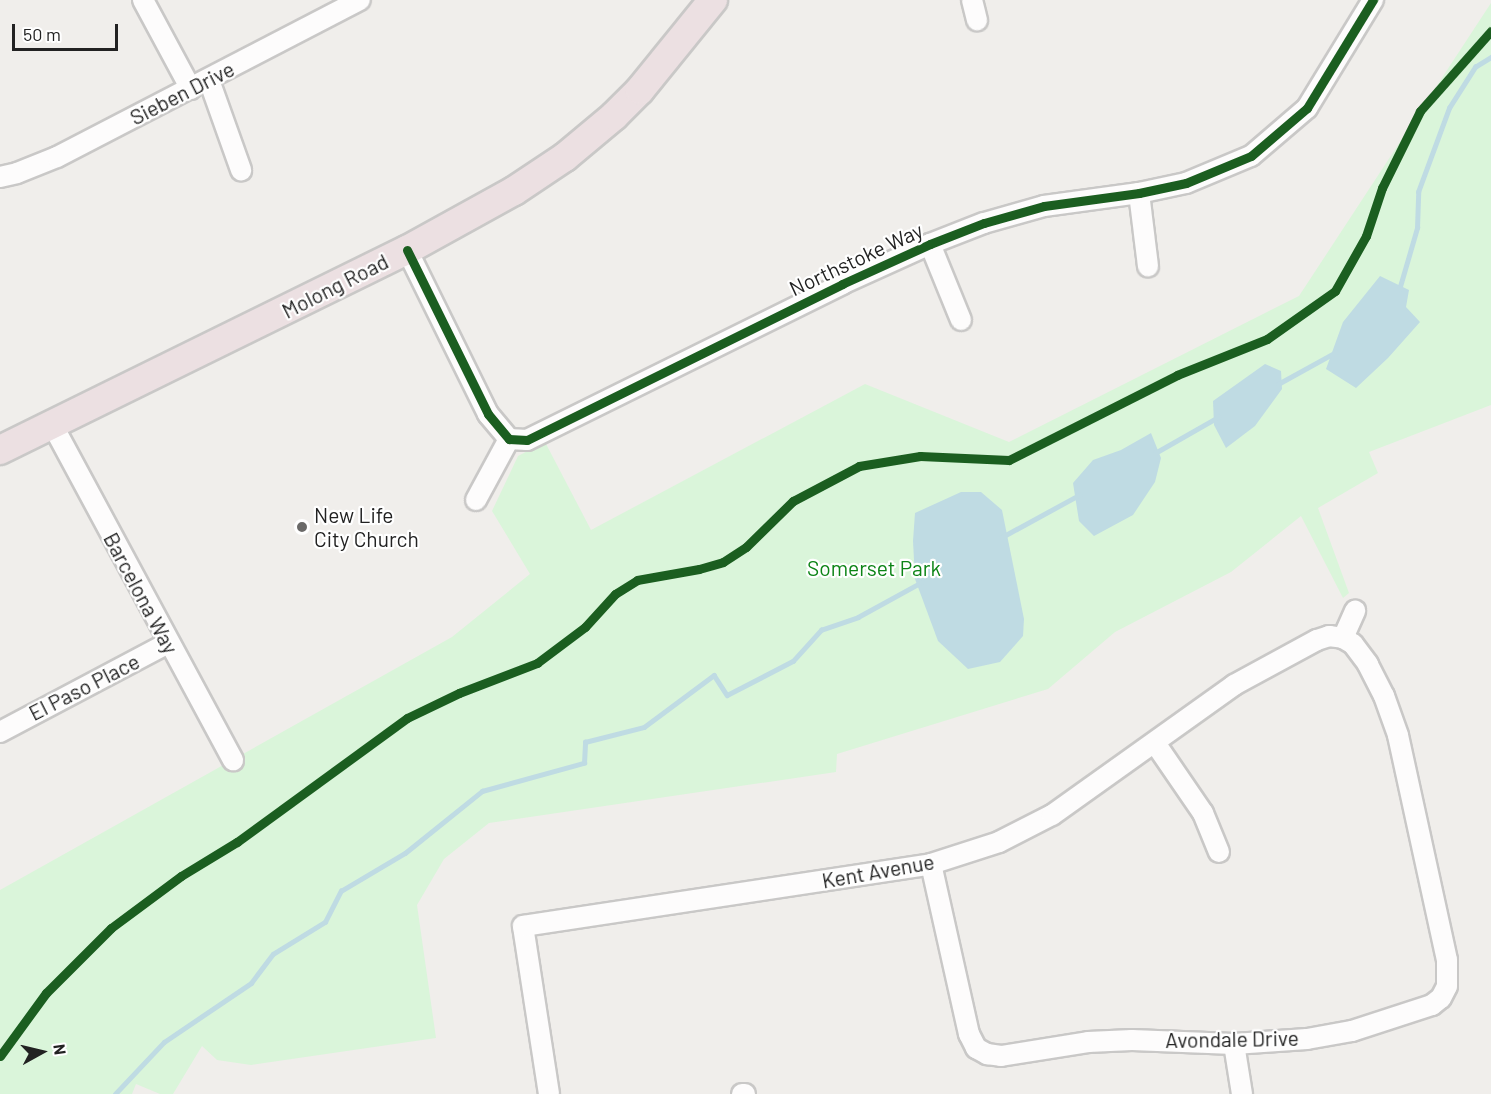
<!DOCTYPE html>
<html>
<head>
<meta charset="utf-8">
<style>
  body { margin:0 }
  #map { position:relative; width:1491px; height:1094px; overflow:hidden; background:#f0eeeb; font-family:Barlow,sans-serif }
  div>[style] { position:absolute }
  .park>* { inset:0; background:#daf5da }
  .water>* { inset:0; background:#bfdbe3 }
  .stream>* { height:4.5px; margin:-2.25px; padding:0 2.25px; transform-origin:2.25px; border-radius:2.25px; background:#bfdbe3 }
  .roads { filter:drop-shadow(2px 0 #c9c8c7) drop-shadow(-2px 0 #c9c8c7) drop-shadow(0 2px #c9c8c7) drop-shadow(0 -2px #c9c8c7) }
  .minor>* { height:20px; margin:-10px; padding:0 10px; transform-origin:10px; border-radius:10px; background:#fdfcfc }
  .highway>* { height:28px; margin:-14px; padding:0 14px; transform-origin:14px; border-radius:14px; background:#ece0e2 }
  .cycleway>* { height:9px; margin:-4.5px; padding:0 4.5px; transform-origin:4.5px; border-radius:4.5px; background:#1b5e20 }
  .dots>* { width:16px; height:16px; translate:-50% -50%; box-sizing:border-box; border:3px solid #fff; border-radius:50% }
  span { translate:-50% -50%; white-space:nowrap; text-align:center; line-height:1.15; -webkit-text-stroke:4.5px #fff; paint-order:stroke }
  .street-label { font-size:21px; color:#222 }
  .poi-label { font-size:21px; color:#222 }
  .left { translate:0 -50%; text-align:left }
  .park-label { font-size:21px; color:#0c8416 }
  .north { position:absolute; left:12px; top:1022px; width:60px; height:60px; -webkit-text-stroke:4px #fff; paint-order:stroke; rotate:82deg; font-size:16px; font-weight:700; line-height:24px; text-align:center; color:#222 }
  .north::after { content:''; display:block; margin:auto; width:21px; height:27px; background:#222; clip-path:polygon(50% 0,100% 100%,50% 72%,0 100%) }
  .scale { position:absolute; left:12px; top:24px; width:106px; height:27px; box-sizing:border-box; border:3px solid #222; border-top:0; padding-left:8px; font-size:18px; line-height:21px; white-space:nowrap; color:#222; -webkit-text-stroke:4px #fff; paint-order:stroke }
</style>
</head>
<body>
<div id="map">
  <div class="park">
    <div style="clip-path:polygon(1491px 3px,1491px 405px,1369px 452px,1378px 473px,1318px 508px,1349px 593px,1343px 598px,1301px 516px,1231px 572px,1115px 632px,1048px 689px,837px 754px,836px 772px,489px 823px,444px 859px,417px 905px,436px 1038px,251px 1065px,217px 1060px,202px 1046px,173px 1094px,160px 1094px,136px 1084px,132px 1094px,0 1094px,0 890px,452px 637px,530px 574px,492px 511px,518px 456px,545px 442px,591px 530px,865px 384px,1009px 442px,1299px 296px)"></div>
  </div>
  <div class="water">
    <div style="clip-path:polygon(1380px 276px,1409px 290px,1406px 307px,1420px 322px,1388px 358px,1356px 388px,1326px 369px,1343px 322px)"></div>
    <div style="clip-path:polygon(1265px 364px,1281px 371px,1282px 389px,1255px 426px,1226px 448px,1214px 425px,1213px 401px)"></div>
    <div style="clip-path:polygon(1151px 433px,1161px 458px,1155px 482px,1133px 515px,1094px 536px,1079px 521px,1073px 483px,1093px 460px,1121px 450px)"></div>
    <div style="clip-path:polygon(961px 492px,981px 492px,1002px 510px,1024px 619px,1023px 636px,1000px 662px,968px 669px,938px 641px,915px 579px,913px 541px,915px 513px)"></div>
  </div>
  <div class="stream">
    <div style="left:1399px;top:290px;width:65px;rotate:-73.8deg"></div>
    <div style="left:1417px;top:228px;width:36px;rotate:-88deg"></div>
    <div style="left:1418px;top:192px;width:90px;rotate:-69.7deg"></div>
    <div style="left:1449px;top:108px;width:49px;rotate:-57.6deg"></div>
    <div style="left:1475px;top:67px;width:19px;rotate:-32deg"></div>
    <div style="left:1278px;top:384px;width:66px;rotate:-28.9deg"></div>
    <div style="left:1155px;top:453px;width:73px;rotate:-29.7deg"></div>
    <div style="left:1002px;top:537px;width:88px;rotate:-28.6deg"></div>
    <div style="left:115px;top:1094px;width:71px;rotate:-46.7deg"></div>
    <div style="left:164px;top:1042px;width:105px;rotate:-34.1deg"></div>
    <div style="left:251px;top:983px;width:36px;rotate:-53deg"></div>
    <div style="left:273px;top:954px;width:61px;rotate:-31.6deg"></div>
    <div style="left:325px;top:922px;width:35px;rotate:-63deg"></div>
    <div style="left:341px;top:891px;width:74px;rotate:-30.7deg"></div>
    <div style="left:405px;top:853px;width:99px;rotate:-38.8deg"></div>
    <div style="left:482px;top:791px;width:106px;rotate:-15.4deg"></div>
    <div style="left:584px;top:763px;width:21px;rotate:-87deg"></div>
    <div style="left:585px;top:742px;width:61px;rotate:-14.3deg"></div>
    <div style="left:644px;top:727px;width:87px;rotate:-36.6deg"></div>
    <div style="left:714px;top:675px;width:24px;rotate:57deg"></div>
    <div style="left:727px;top:695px;width:74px;rotate:-27.3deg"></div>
    <div style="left:793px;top:661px;width:42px;rotate:-47.9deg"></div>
    <div style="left:821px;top:630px;width:39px;rotate:-19deg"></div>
    <div style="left:858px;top:617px;width:73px;rotate:-28.7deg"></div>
  </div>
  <div class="roads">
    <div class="minor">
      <div style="left:143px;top:0;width:101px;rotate:61.7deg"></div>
      <div style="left:972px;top:0;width:21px;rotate:76deg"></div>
      <div style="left:209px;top:80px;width:96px;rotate:70.4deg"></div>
      <div style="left:0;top:177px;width:17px;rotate:-13deg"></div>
      <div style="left:17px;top:173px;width:43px;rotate:-21.8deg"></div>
      <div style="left:57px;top:157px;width:341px;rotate:-27.4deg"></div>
      <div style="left:1139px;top:193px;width:74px;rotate:83deg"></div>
      <div style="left:930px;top:244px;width:82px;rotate:67.8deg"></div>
      <div style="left:407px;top:250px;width:183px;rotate:63.7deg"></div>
      <div style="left:488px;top:414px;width:33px;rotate:50deg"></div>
      <div style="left:509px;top:439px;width:18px;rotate:3deg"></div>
      <div style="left:527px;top:440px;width:352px;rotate:-26.3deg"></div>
      <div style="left:842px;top:284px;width:97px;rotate:-24.4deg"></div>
      <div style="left:930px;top:244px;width:58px;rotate:-21.3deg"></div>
      <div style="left:984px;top:223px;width:62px;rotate:-15.8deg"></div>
      <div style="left:1044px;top:206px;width:96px;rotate:-7.8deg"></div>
      <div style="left:1139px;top:193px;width:48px;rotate:-12deg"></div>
      <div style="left:1186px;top:183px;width:70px;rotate:-22.6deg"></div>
      <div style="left:1251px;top:156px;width:74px;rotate:-40.6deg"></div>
      <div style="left:1307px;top:108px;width:127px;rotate:-58.6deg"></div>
      <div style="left:52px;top:424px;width:382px;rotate:61.7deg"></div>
      <div style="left:476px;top:500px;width:69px;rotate:-61.6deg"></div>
      <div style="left:0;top:732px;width:190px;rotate:-27.9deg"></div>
      <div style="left:1155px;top:743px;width:85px;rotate:55.6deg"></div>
      <div style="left:1203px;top:813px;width:42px;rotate:67.7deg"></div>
      <div style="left:931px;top:864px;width:174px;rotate:77.4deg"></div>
      <div style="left:969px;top:1034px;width:16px;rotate:63deg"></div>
      <div style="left:976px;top:1048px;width:13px;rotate:29deg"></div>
      <div style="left:987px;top:1054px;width:14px;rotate:8deg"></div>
      <div style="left:1001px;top:1056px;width:88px;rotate:-9.1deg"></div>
      <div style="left:1088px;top:1042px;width:44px;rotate:-2.6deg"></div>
      <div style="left:1132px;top:1040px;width:102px;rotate:2.2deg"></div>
      <div style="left:1234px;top:1044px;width:73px;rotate:-3.9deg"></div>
      <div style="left:1307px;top:1039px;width:46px;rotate:-10.1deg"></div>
      <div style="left:1352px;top:1031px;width:84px;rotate:-18deg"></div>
      <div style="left:1432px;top:1005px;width:11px;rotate:-38deg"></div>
      <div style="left:1441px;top:998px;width:13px;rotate:-63deg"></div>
      <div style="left:1447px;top:986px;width:26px;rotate:-90deg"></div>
      <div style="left:1447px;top:960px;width:230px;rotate:-102.3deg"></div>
      <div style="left:1398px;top:735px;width:41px;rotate:-109.7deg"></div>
      <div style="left:1384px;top:696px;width:36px;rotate:-117deg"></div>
      <div style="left:1368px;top:664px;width:25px;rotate:-127deg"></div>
      <div style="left:1353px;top:644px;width:12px;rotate:-149deg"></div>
      <div style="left:1343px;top:638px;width:30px;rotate:-66deg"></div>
      <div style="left:1234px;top:1044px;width:51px;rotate:80.9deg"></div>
      <div style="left:549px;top:1094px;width:170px;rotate:-98.8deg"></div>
      <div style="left:523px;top:926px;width:413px;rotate:-8.6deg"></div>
      <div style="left:931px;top:864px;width:71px;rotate:-17.9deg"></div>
      <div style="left:999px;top:842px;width:59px;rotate:-27deg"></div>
      <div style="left:1052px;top:815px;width:224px;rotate:-35.5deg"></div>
      <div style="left:1234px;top:685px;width:94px;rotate:-28.5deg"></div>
      <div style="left:1317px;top:640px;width:13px;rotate:-18deg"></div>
      <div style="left:1329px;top:636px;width:14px;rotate:8deg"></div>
      <div style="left:742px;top:1094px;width:3px"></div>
    </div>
    <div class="highway">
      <div style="left:0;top:450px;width:453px;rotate:-26.2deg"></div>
      <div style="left:407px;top:250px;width:122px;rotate:-28.9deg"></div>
      <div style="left:514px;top:191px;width:61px;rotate:-33.7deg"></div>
      <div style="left:565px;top:157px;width:64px;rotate:-39.9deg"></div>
      <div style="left:614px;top:116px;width:37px;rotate:-45deg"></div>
      <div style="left:640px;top:90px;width:116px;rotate:-51deg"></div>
    </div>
  </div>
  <div class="cycleway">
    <div style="left:407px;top:250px;width:183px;rotate:63.7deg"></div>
    <div style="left:488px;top:414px;width:33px;rotate:50deg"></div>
    <div style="left:509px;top:439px;width:18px;rotate:3deg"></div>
    <div style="left:527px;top:440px;width:352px;rotate:-26.3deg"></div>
    <div style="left:842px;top:284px;width:97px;rotate:-24.4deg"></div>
    <div style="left:930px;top:244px;width:58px;rotate:-21.3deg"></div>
    <div style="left:984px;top:223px;width:62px;rotate:-15.8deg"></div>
    <div style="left:1044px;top:206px;width:96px;rotate:-7.8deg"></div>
    <div style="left:1139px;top:193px;width:48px;rotate:-12deg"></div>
    <div style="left:1186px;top:183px;width:70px;rotate:-22.6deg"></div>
    <div style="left:1251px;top:156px;width:74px;rotate:-40.6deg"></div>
    <div style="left:1307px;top:108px;width:127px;rotate:-58.6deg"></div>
    <div style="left:0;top:1056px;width:78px;rotate:-53.9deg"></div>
    <div style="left:46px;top:993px;width:92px;rotate:-45deg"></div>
    <div style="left:111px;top:928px;width:87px;rotate:-36.6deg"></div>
    <div style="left:181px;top:876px;width:66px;rotate:-31.3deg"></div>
    <div style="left:237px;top:842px;width:210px;rotate:-36.1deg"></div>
    <div style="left:407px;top:718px;width:58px;rotate:-25.7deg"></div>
    <div style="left:459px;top:693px;width:84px;rotate:-21deg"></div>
    <div style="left:537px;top:663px;width:60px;rotate:-36.9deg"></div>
    <div style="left:585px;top:627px;width:45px;rotate:-47.7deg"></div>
    <div style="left:615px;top:594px;width:26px;rotate:-32deg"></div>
    <div style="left:637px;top:580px;width:63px;rotate:-10.1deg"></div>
    <div style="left:699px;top:569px;width:25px;rotate:-16deg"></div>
    <div style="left:723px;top:562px;width:27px;rotate:-33deg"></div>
    <div style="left:746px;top:547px;width:66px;rotate:-44.4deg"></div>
    <div style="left:793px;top:501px;width:75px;rotate:-27.9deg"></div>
    <div style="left:859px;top:466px;width:62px;rotate:-9.3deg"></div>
    <div style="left:920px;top:456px;width:89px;rotate:2.6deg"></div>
    <div style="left:1009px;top:460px;width:188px;rotate:-26.8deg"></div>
    <div style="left:1177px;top:375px;width:97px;rotate:-21.8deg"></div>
    <div style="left:1267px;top:339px;width:83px;rotate:-35.2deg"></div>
    <div style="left:1335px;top:291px;width:63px;rotate:-60.6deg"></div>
    <div style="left:1366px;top:236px;width:51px;rotate:-71.6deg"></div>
    <div style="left:1382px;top:188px;width:86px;rotate:-63.7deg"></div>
    <div style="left:1420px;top:111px;width:107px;rotate:-48.4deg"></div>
  </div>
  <div class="dots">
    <div style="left:302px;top:527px;background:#6a6968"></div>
  </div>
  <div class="street-label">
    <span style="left:182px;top:93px;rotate:-27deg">Sieben Drive</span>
    <span style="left:856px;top:259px;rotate:-25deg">Northstoke Way</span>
    <span style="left:335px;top:286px;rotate:-27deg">Molong Road</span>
    <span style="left:141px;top:593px;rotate:62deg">Barcelona Way</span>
    <span style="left:84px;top:687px;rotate:-27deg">El Paso Place</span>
    <span style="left:878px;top:871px;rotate:-10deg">Kent Avenue</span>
    <span style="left:1232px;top:1039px;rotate:-1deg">Avondale Drive</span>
  </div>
  <div class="poi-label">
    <span class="left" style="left:314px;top:527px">New Life<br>City Church</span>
  </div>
  <div class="park-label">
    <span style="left:874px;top:568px">Somerset Park</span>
  </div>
  <div class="north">N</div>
  <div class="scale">50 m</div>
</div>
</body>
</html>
